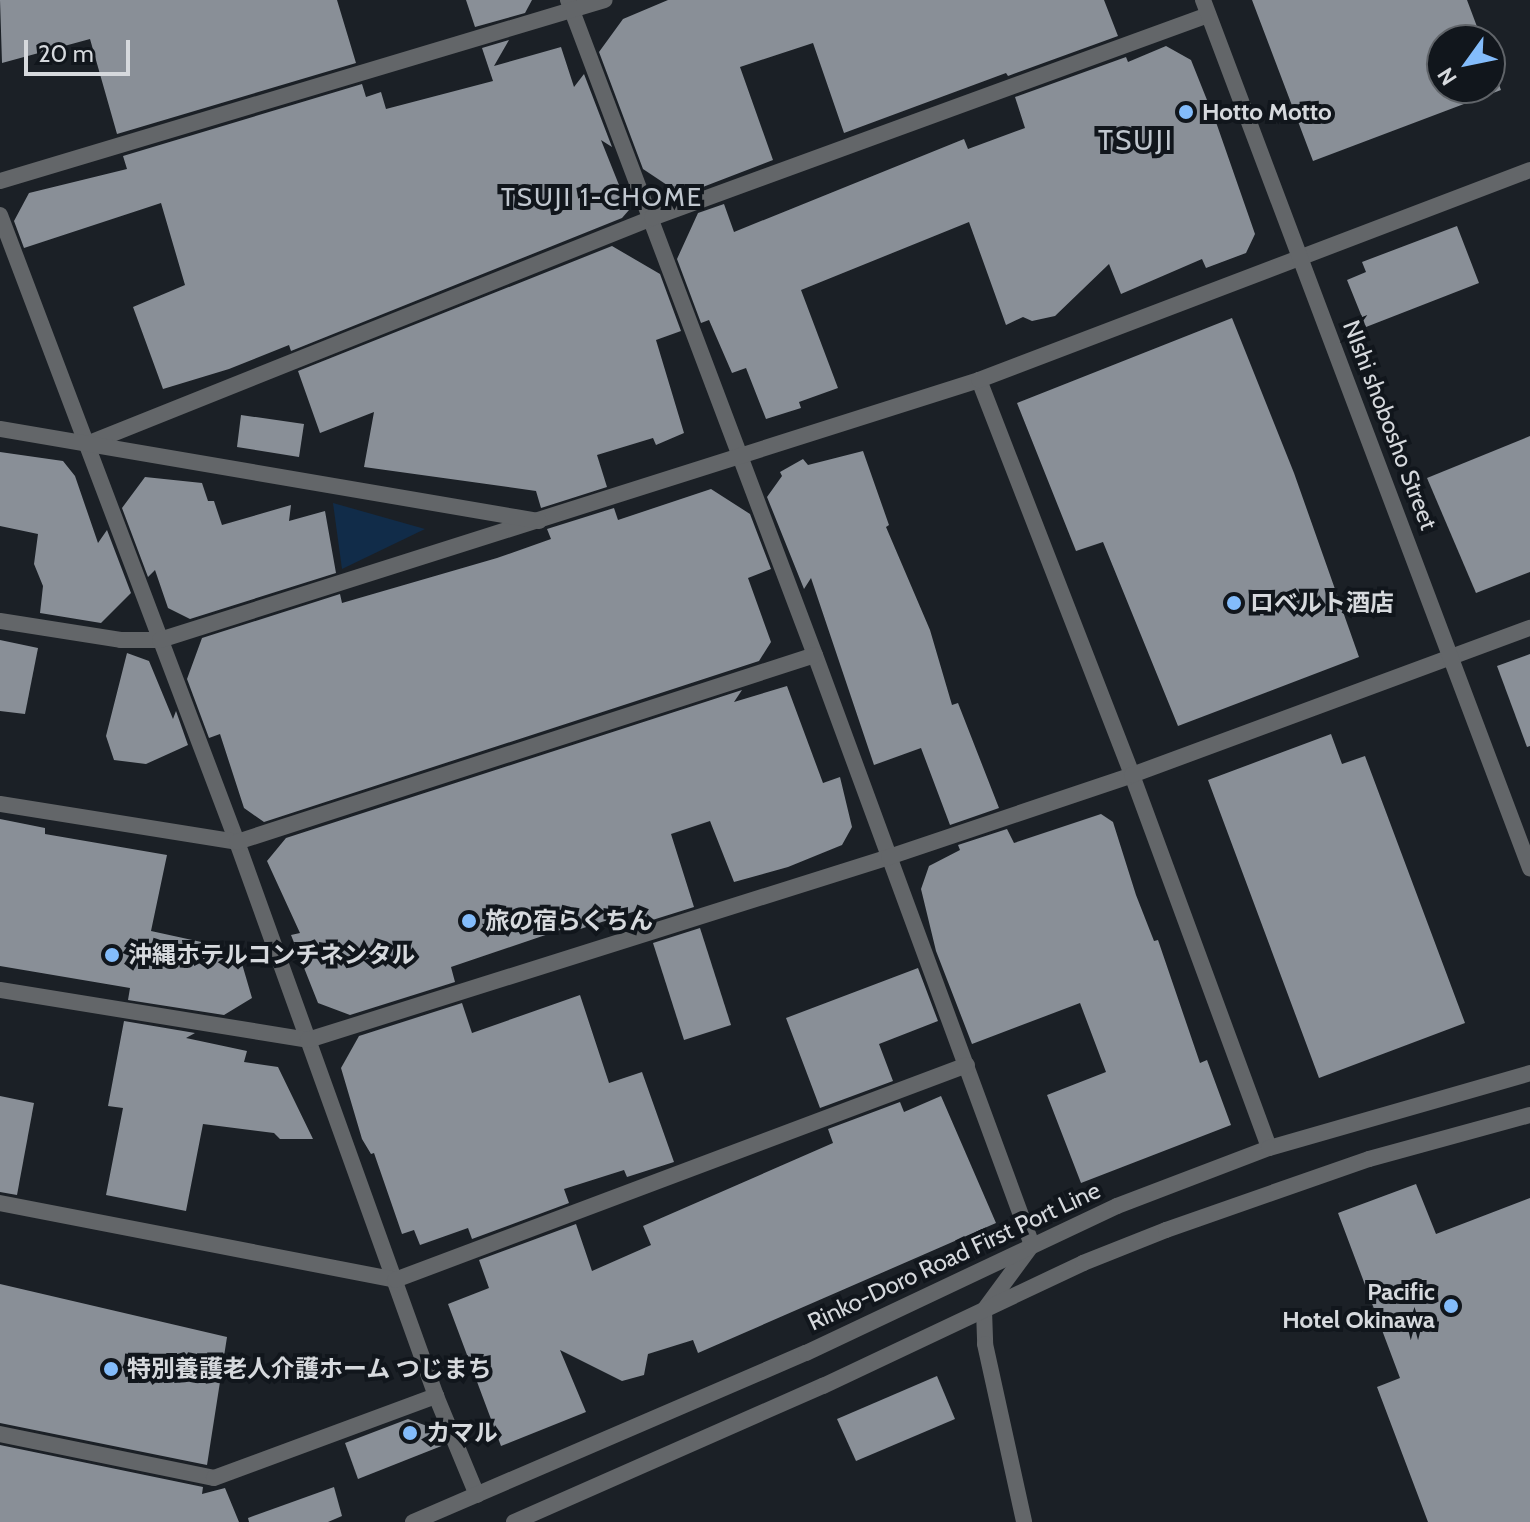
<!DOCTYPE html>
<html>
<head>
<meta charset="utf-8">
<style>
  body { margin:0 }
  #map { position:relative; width:1530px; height:1522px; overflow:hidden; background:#1b2026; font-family:Cabin,"Noto Sans JP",sans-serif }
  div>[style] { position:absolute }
  .green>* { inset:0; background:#112c49 }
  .building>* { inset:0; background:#898f97 }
  .minor>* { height:16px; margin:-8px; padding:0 8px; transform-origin:8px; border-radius:8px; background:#636669 }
  .tertiary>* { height:16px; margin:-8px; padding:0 8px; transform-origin:8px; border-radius:8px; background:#636669 }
  .dots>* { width:22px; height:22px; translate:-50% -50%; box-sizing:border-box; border:4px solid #11161c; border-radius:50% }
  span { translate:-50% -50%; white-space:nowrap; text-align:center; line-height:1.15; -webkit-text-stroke:8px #11161c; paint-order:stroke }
  .poi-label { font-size:24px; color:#d6d9dd; font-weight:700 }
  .left { translate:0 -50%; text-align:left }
  .right { translate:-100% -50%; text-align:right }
  .street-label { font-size:24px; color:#d6d9dd }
  .neighbourhood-label { font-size:26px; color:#c0c7cf; letter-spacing:2px }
  .quarter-label { font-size:28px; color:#c0c7cf; letter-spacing:2px }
  .north { position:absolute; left:1426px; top:24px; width:80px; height:80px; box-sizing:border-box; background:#11161c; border:2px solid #606469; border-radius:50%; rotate:237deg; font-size:22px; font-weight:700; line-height:32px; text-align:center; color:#d6d9dd }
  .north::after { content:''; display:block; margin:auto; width:28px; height:36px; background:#83bcfb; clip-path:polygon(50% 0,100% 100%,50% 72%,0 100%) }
  .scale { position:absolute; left:24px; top:40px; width:106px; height:36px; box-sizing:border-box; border:4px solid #d6d9dd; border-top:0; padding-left:10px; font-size:24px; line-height:28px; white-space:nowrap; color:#d6d9dd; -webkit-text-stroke:6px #11161c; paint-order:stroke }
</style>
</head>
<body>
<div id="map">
  <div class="green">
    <div style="clip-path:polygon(333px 503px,425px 529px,342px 569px)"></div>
  </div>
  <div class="building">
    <div style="clip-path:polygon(0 0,337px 0,356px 63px,117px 134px,90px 39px,2px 63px)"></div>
    <div style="clip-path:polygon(466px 0,532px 0,525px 13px,475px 27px)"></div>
    <div style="clip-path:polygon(668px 0,1104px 0,1118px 36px,1008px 76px,1006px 73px,844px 133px,813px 43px,740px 67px,773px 160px,682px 195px,643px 169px,599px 52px,623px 19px)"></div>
    <div style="clip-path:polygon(1252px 0,1467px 0,1482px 40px,1442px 40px,1442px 88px,1490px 88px,1490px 60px,1501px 90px,1313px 161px)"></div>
    <div style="clip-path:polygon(509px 40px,494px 66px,561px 47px,574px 87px,584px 74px,612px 147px,601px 140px,629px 210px,622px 218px,291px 351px,289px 345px,229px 369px,163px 389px,133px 307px,185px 285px,161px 203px,24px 248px,14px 221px,29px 193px,127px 169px,123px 156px,362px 84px,366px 97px,381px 92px,386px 109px,493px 81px,482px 48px)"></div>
    <div style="clip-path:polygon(1166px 46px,1191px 60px,1217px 125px,1255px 234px,1246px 253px,1206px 268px,1202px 259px,1121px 294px,1109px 264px,1055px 316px,1032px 321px,1023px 317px,1006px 325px,969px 222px,801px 290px,838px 388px,799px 402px,801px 408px,766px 419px,746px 368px,732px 373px,709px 320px,701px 323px,677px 259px,698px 213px,724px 204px,734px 232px,964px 139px,968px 149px,1025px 128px,1015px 97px,1126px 57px,1128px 62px)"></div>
    <div style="clip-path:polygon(1457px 226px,1479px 283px,1366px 327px,1347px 280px,1366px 272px,1362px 262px)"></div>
    <div style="clip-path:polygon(612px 246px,660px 274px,681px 331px,656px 340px,684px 433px,656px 445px,653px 438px,597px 455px,607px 487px,541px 508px,536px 491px,364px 467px,374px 412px,320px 433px,298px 371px)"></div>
    <div style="clip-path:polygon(1232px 318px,1294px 473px,1359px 657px,1178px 726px,1103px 542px,1076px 551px,1017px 403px)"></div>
    <div style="clip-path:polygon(241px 415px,304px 424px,299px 457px,237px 447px)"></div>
    <div style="clip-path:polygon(1530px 436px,1530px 572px,1476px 593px,1427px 478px)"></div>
    <div style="clip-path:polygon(863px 451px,889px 525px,886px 527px,930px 630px,952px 705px,958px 703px,999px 808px,950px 825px,921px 748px,874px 765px,811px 578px,804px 589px,767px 497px,782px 476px,780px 472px,803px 459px,808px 465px)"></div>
    <div style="clip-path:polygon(0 452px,63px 461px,75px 476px,98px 543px,107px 530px,131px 593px,101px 623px,40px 613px,43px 586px,34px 564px,38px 534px,0 526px)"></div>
    <div style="clip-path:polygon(145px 477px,202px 483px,208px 501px,214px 501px,222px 525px,291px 505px,289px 521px,325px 511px,336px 573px,190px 619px,168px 608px,155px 570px,148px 577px,122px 508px)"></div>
    <div style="clip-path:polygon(711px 489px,750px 514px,771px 569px,748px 578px,771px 642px,759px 661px,264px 822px,244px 808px,220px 734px,209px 738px,187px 679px,202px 638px,340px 594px,342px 603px,497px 558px,551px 539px,547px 529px,614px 508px,618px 520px)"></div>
    <div style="clip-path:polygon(0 640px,38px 648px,25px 714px,0 711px)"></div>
    <div style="clip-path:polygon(127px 653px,149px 661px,173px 719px,176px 711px,188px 745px,146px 764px,114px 760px,106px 736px)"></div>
    <div style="clip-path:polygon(1530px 654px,1530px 746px,1527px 747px,1497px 666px)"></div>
    <div style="clip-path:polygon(787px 686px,823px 783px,840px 777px,852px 827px,842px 845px,788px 867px,734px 882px,710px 821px,671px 834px,694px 907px,646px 922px,642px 909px,574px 931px,572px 926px,451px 967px,455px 982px,350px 1015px,318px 1003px,291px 935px,300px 933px,267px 861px,286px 838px,742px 690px,734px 702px)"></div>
    <div style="clip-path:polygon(1331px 734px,1342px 764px,1365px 756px,1465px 1023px,1319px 1078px,1208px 780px)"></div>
    <div style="clip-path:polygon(1101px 814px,1113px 822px,1136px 895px,1154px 941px,1158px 940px,1200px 1063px,1207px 1060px,1231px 1125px,1081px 1183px,1047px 1095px,1106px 1072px,1080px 1003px,972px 1044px,936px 951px,921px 889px,929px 866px,960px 850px,958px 845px,1007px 829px,1014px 843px)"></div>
    <div style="clip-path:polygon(0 819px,45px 828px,45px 834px,167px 855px,151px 931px,238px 950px,252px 998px,224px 1015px,128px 1000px,130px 988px,0 966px)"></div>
    <div style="clip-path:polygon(700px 928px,731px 1025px,684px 1040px,653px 943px)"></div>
    <div style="clip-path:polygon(918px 968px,938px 1021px,879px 1044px,893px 1081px,820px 1108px,786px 1018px)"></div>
    <div style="clip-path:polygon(580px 995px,609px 1083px,642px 1072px,674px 1162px,627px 1177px,624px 1170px,564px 1189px,569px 1203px,472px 1239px,468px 1228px,420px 1245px,414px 1230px,402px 1234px,374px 1153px,371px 1154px,362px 1139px,341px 1068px,359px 1036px,462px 1003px,472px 1033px)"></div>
    <div style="clip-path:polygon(124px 1021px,195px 1033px,186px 1038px,247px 1051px,244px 1062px,278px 1067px,313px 1139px,280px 1139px,274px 1133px,203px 1124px,186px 1211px,106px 1195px,123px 1108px,108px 1106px)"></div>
    <div style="clip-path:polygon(0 1096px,34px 1103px,17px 1195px,0 1192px)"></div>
    <div style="clip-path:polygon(941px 1096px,996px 1223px,698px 1353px,693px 1340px,648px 1354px,644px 1375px,622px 1381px,560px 1350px,586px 1412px,501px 1446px,448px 1304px,489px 1288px,479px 1260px,576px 1224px,592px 1271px,651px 1245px,643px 1226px,833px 1143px,828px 1129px,900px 1102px,904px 1112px)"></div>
    <div style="clip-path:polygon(1416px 1184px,1436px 1234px,1530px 1198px,1530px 1522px,1428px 1522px,1377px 1387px,1400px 1378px,1338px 1213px)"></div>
    <div style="clip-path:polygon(0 1284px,227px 1337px,207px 1465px,0 1423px)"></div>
    <div style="clip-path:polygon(937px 1376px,955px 1419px,856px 1461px,837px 1419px)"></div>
    <div style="clip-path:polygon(408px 1419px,438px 1430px,444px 1445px,358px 1479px,345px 1443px)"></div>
    <div style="clip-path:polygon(0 1445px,203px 1487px,202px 1494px,225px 1488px,239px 1522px,0 1522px)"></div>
    <div style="clip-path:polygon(334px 1487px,342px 1516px,328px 1522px,249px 1522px,248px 1518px)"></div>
  </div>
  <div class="minor">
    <div style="left:568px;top:0;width:700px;rotate:69.34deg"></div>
    <div style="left:815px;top:655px;width:629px;rotate:69.81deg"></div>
    <div style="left:1032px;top:1245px;width:81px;rotate:126.4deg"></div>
    <div style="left:984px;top:1310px;width:34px;rotate:88deg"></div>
    <div style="left:985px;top:1344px;width:182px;rotate:77.6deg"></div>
    <div style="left:0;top:181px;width:631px;rotate:-16.66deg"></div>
    <div style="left:0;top:215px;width:670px;rotate:69.29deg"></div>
    <div style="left:237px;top:842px;width:589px;rotate:70.24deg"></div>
    <div style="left:436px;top:1396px;width:107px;rotate:67.5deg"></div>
    <div style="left:979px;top:380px;width:424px;rotate:68.8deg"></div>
    <div style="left:1132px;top:775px;width:397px;rotate:69.8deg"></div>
    <div style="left:87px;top:444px;width:609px;rotate:-21.8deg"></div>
    <div style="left:652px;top:218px;width:592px;rotate:-20.06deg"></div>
    <div style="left:0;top:621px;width:122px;rotate:8.9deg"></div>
    <div style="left:121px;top:640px;width:39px"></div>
    <div style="left:160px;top:640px;width:859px;rotate:-17.61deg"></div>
    <div style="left:979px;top:380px;width:590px;rotate:-20.86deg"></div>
    <div style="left:0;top:804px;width:240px;rotate:9.1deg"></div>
    <div style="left:237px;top:842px;width:607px;rotate:-17.93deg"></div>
    <div style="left:0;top:990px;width:312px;rotate:9.2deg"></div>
    <div style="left:308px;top:1040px;width:609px;rotate:-17.48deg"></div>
    <div style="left:889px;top:857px;width:256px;rotate:-18.6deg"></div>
    <div style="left:1132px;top:775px;width:424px;rotate:-20.3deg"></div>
    <div style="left:0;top:1203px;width:402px;rotate:11deg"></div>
    <div style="left:395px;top:1280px;width:611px;rotate:-20.6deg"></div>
    <div style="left:0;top:1434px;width:218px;rotate:11.6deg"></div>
    <div style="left:214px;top:1478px;width:237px;rotate:-20.3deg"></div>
  </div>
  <div class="tertiary">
    <div style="left:1203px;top:0;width:928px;rotate:69.36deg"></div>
    <div style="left:0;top:429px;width:547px;rotate:9.69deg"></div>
    <div style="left:413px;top:1522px;width:428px;rotate:-23.3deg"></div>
    <div style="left:806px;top:1353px;width:344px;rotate:-25.3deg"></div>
    <div style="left:1117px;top:1206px;width:163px;rotate:-20.9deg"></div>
    <div style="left:1269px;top:1148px;width:272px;rotate:-16deg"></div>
    <div style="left:514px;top:1522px;width:338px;rotate:-23.8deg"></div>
    <div style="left:823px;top:1386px;width:288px;rotate:-25.3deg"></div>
    <div style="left:1083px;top:1263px;width:89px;rotate:-21.7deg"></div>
    <div style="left:1166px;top:1230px;width:215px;rotate:-19.3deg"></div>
    <div style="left:1369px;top:1159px;width:167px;rotate:-15.3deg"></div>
  </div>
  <div class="dots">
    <div style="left:1186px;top:112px;background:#83bcfb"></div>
    <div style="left:1234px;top:603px;background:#83bcfb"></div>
    <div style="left:469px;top:921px;background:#83bcfb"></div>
    <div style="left:112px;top:955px;background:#83bcfb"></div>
    <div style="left:1451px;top:1306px;background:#83bcfb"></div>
    <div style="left:111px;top:1369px;background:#83bcfb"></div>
    <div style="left:410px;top:1433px;background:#83bcfb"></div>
  </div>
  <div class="poi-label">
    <span class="left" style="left:1202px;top:112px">Hotto Motto</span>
    <span class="left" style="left:1250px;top:603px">ロベルト酒店</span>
    <span class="left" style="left:485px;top:921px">旅の宿らくちん</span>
    <span class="left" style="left:128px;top:955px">沖縄ホテルコンチネンタル</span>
    <span class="right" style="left:1435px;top:1306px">Pacific<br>Hotel Okinawa</span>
    <span class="left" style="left:127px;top:1369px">特別養護老人介護ホーム つじまち</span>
    <span class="left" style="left:426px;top:1433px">カマル</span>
  </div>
  <div class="street-label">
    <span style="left:1390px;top:425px;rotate:69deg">NIshi shobosho Street</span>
    <span style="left:954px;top:1256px;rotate:-25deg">Rinko-Doro Road First Port Line</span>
  </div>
  <div class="neighbourhood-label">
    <span style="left:602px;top:198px">TSUJI 1-CHOME</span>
  </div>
  <div class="quarter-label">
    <span style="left:1136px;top:140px">TSUJI</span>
  </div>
  <div class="north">N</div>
  <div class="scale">20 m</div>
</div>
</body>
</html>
